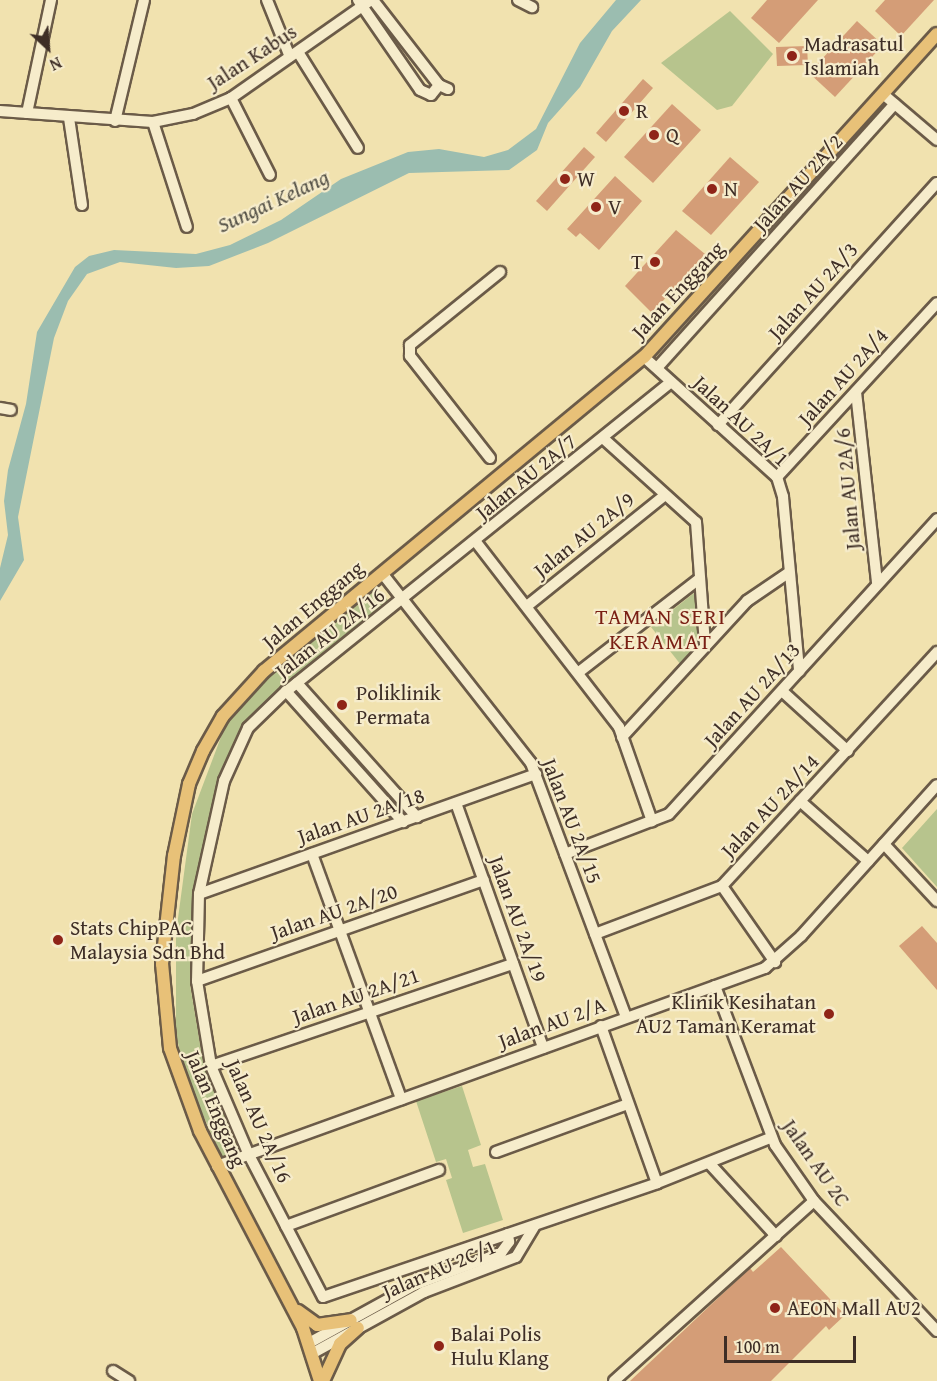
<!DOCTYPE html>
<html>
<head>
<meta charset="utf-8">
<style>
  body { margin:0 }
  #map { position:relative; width:937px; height:1381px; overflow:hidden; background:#f1e2af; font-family:"Gentium Book Plus",serif }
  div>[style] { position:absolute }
  .green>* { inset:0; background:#b7c48d }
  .water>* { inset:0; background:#9bbdb0 }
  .building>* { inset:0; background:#d49d77 }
  .roads { filter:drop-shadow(2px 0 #6b5b48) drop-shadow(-2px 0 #6b5b48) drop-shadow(0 2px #6b5b48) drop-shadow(0 -2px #6b5b48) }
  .minor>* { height:10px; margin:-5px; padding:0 5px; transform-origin:5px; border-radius:5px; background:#f6eccb }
  .major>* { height:12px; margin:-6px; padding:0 6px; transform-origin:6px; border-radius:6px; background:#e8c178 }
  .dots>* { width:16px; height:16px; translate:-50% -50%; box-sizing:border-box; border:3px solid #f6eccb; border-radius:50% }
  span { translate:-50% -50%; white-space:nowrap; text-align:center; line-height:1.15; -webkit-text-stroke:4.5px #f6eccb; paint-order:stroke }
  .poi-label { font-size:21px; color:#3e2e26 }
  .left { translate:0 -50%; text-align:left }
  .right { translate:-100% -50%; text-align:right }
  .street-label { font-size:21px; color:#3e2e26 }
  .water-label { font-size:22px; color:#555248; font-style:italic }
  .neighbourhood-label { font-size:22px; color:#7a1f14; letter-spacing:1.5px }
  .north { position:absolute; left:18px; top:18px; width:60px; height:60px; -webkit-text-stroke:4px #f6eccb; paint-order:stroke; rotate:154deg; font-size:16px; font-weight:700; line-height:24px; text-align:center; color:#3e2e26 }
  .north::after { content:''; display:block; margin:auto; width:21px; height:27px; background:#3e2e26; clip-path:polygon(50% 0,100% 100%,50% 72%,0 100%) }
  .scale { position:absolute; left:724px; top:1336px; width:132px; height:27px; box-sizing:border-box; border:3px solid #3e2e26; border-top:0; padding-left:8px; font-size:18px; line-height:21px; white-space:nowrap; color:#3e2e26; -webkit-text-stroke:4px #f6eccb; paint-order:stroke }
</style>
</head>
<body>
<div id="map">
  <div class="green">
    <div style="clip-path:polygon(730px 11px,773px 54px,732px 106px,717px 110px,661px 63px)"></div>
    <div style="clip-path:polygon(377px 589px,391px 603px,277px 691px,244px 727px,217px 783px,197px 892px,190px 985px,204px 1067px,238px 1150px,222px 1158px,184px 1072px,176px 1033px,176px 933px,192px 814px,227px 721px,247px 695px)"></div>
    <div style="clip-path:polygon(694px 593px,700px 643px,681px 665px,651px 627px)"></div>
    <div style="clip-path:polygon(937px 809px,937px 887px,902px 848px)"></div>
    <div style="clip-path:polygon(462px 1086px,481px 1145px,468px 1150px,473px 1167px,485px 1164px,503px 1220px,463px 1233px,446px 1180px,452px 1178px,446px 1159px,436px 1162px,416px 1101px)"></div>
  </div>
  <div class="water">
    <div style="clip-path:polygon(616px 0,641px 0,612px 31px,580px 87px,548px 123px,537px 150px,509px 170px,409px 173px,268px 243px,209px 266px,176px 268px,120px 262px,87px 274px,68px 301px,54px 338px,18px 517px,24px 560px,0 601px,0 568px,8px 535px,4px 501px,8px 470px,26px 404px,37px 332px,75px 267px,89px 256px,114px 250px,196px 254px,230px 245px,281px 220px,341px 179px,408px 152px,439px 149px,484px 157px,508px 150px,536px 129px,580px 43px)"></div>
  </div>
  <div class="building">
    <div style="clip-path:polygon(767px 0,818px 0,779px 43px,751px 18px)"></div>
    <div style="clip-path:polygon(885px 0,934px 0,901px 36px,875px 11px)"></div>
    <div style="clip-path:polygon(857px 21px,883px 45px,835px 97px,809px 73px)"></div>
    <div style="clip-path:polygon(807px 46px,808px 65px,777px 66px,776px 47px)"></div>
    <div style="clip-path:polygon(643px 79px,653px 88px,606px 142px,596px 133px)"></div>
    <div style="clip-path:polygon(672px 104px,701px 130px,653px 183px,624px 157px)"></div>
    <div style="clip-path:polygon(584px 147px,595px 157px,547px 211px,536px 201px)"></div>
    <div style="clip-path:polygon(730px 157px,759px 182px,711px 235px,682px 211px)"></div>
    <div style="clip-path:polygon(615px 176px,642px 201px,599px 250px,580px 233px,576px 237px,567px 229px)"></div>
    <div style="clip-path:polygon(676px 230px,705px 254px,652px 313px,625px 286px)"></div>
    <div style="clip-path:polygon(922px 926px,937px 943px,937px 990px,899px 946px)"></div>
    <div style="clip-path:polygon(781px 1247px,845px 1315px,829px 1330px,826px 1326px,771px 1381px,630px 1381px,750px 1268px,753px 1272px)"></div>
  </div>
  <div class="roads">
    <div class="minor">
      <div style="left:267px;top:0;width:61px;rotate:68deg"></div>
      <div style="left:358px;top:0;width:109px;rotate:55.4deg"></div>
      <div style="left:420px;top:90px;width:12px;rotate:24deg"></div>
      <div style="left:431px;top:95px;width:13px;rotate:-51deg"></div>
      <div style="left:373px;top:0;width:108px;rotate:52.2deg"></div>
      <div style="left:439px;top:85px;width:10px;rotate:24deg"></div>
      <div style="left:518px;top:0;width:16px;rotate:27deg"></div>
      <div style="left:298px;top:52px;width:113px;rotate:58deg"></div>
      <div style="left:883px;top:94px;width:71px;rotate:40.4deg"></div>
      <div style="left:231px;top:98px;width:86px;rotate:63.1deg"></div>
      <div style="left:0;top:111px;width:153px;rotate:4.1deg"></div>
      <div style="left:153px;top:122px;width:41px;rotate:-11.3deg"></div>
      <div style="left:193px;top:114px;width:41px;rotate:-22.8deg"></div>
      <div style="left:231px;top:98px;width:171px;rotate:-35deg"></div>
      <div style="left:27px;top:113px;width:116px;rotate:-78deg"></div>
      <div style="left:69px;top:118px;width:88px;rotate:81.5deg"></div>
      <div style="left:115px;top:121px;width:124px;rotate:-76.5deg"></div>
      <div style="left:153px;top:122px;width:110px;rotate:72.1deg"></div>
      <div style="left:644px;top:357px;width:179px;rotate:42.1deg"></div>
      <div style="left:777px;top:477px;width:21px;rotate:73deg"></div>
      <div style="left:783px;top:497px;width:175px;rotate:84.7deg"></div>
      <div style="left:657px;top:368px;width:355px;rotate:-48deg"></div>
      <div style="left:671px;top:382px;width:494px;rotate:141.2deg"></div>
      <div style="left:286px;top:691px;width:53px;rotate:135.8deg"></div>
      <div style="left:248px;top:728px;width:58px;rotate:114.4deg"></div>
      <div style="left:224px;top:781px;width:116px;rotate:102.5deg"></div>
      <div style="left:199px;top:894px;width:87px;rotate:91.3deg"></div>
      <div style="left:197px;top:981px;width:86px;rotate:80.6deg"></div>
      <div style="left:211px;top:1066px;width:97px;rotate:66.9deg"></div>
      <div style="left:249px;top:1155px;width:160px;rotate:62.5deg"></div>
      <div style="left:323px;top:1297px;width:353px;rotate:-18.8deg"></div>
      <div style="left:657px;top:1183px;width:122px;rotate:-21.7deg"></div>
      <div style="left:856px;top:392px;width:192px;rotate:83.7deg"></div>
      <div style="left:0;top:408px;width:11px;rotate:10deg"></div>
      <div style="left:718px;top:425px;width:326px;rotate:-47.9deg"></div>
      <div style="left:604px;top:439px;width:124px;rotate:42.1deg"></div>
      <div style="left:696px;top:522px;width:123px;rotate:85.8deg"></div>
      <div style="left:490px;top:458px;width:130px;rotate:-128.1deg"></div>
      <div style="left:410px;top:356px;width:11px;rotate:-90deg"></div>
      <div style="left:410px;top:345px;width:116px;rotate:-39deg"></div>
      <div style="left:777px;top:477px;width:236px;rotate:-47.4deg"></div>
      <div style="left:476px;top:542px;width:234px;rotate:52.3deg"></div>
      <div style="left:619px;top:727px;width:100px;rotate:70.7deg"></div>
      <div style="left:382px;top:573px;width:241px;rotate:51.9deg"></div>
      <div style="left:531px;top:763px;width:271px;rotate:69.5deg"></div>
      <div style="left:527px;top:606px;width:177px;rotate:-38.8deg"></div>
      <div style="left:579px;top:672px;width:152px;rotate:-37.8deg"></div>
      <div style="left:297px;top:683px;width:180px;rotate:48.2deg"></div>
      <div style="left:286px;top:691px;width:176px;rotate:48.2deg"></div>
      <div style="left:782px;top:691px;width:89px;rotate:42.3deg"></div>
      <div style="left:622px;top:737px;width:185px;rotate:-47.4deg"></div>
      <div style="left:747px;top:601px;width:50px;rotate:-34.3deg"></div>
      <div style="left:800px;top:801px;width:91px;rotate:41.4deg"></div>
      <div style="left:456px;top:803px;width:260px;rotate:70.4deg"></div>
      <div style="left:884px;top:844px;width:78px;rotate:47.1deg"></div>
      <div style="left:312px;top:854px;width:261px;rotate:70deg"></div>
      <div style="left:565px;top:854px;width:111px;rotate:-21deg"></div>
      <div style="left:669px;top:814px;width:399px;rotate:-47.7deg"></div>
      <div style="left:722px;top:886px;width:93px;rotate:55.1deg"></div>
      <div style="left:199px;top:894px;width:358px;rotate:-19.6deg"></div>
      <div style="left:595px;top:934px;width:136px;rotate:-20.7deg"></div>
      <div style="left:722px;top:886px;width:318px;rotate:-47.4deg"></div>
      <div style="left:197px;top:981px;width:304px;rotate:-19.4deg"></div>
      <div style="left:715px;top:986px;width:170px;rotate:69.3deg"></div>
      <div style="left:775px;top:1145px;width:68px;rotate:55.1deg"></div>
      <div style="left:814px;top:1201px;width:179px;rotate:46.6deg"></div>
      <div style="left:601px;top:1026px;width:167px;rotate:70.4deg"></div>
      <div style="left:211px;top:1066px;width:319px;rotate:-18.7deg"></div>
      <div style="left:496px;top:1152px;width:140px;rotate:-20deg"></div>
      <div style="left:709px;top:1163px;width:99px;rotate:47.5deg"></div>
      <div style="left:217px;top:1166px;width:583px;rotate:-19.87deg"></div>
      <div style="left:765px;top:968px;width:48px;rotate:-41.6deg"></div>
      <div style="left:801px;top:936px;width:203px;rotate:-48deg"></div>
      <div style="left:286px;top:1226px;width:163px;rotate:-20.1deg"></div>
      <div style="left:309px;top:1343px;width:120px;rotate:-28.9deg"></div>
      <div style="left:414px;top:1285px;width:93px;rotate:-20.2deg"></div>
      <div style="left:501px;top:1253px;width:14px;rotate:-54deg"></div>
      <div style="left:509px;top:1242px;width:8px;rotate:-97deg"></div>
      <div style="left:313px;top:1353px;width:127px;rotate:-28.8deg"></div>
      <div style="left:424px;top:1292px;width:98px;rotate:-20.8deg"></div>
      <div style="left:516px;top:1257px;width:37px;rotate:-59deg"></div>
      <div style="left:113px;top:1371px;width:19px;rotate:32deg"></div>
      <div style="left:614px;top:1381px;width:269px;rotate:-42deg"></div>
    </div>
    <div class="major">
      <div style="left:298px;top:1311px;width:24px;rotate:36deg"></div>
      <div style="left:317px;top:1325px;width:34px;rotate:-8deg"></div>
      <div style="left:320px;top:1381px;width:56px;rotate:-107.8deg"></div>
      <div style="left:303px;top:1328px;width:222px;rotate:-117.6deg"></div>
      <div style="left:200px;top:1131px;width:88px;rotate:-109.9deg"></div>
      <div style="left:170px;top:1048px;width:84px;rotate:-95.4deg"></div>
      <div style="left:162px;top:964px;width:109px;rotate:-83.7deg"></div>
      <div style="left:174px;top:856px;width:74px;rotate:-78.2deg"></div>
      <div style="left:189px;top:784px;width:36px;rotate:-67deg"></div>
      <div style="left:203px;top:751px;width:40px;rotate:-60.3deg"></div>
      <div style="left:223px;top:716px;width:61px;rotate:-47.7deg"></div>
      <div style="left:264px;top:671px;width:493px;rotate:-39.6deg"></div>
      <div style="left:644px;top:357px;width:436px;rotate:-47.8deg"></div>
      <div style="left:323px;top:1381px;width:41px;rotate:-65.3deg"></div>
      <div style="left:340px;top:1344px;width:24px;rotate:-42deg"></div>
    </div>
  </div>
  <div class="dots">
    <div style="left:792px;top:56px;background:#8f2418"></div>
    <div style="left:624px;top:111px;background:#8f2418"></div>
    <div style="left:654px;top:135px;background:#8f2418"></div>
    <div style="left:565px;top:179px;background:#8f2418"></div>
    <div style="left:712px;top:189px;background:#8f2418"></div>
    <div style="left:596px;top:207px;background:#8f2418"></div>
    <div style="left:655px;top:262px;background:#8f2418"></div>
    <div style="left:342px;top:705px;background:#8f2418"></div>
    <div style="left:58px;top:940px;background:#8f2418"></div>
    <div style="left:829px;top:1014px;background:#8f2418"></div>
    <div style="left:775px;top:1308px;background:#8f2418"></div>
    <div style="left:439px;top:1346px;background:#8f2418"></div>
  </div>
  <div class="poi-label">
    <span class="left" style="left:804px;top:56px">Madrasatul<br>Islamiah</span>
    <span class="left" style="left:636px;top:111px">R</span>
    <span class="left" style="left:666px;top:135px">Q</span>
    <span class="left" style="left:577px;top:179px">W</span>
    <span class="left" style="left:724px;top:189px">N</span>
    <span class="left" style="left:608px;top:207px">V</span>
    <span class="right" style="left:643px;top:262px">T</span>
    <span class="left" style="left:356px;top:705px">Poliklinik<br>Permata</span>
    <span class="left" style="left:70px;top:940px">Stats ChipPAC<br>Malaysia Sdn Bhd</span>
    <span class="right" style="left:816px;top:1014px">Klinik Kesihatan<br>AU2 Taman Keramat</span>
    <span class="left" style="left:787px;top:1308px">AEON Mall AU2</span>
    <span class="left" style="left:451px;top:1346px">Balai Polis<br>Hulu Klang</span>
  </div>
  <div class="street-label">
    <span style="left:252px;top:57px;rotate:-33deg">Jalan Kabus</span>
    <span style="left:798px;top:183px;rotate:-48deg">Jalan AU 2A/2</span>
    <span style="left:678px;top:290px;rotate:-47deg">Jalan Enggang</span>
    <span style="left:813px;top:291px;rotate:-48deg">Jalan AU 2A/3</span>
    <span style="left:843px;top:377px;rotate:-48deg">Jalan AU 2A/4</span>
    <span style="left:741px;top:421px;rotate:43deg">Jalan AU 2A/1</span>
    <span style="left:526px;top:477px;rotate:-39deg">Jalan AU 2A/7</span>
    <span style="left:848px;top:489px;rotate:-95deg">Jalan AU 2A/6</span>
    <span style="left:584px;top:535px;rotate:-39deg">Jalan AU 2A/9</span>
    <span style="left:313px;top:605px;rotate:-40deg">Jalan Enggang</span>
    <span style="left:330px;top:633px;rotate:-38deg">Jalan AU 2A/16</span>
    <span style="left:752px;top:695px;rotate:-48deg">Jalan AU 2A/13</span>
    <span style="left:770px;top:806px;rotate:-47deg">Jalan AU 2A/14</span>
    <span style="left:361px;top:816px;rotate:-19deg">Jalan AU 2A/18</span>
    <span style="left:572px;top:821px;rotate:69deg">Jalan AU 2A/15</span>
    <span style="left:334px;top:912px;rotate:-19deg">Jalan AU 2A/20</span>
    <span style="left:518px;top:919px;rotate:70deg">Jalan AU 2A/19</span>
    <span style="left:356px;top:996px;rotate:-19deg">Jalan AU 2A/21</span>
    <span style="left:552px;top:1023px;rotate:-20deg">Jalan AU 2/A</span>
    <span style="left:216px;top:1109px;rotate:67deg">Jalan Enggang</span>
    <span style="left:259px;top:1121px;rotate:66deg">Jalan AU 2A/16</span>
    <span style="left:816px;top:1163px;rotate:55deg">Jalan AU 2C</span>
    <span style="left:439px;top:1269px;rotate:-23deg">Jalan AU 2C/1</span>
  </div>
  <div class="water-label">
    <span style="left:273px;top:201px;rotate:-25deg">Sungai Kelang</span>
  </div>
  <div class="neighbourhood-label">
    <span style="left:661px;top:629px">TAMAN SERI<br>KERAMAT</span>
  </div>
  <div class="north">N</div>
  <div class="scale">100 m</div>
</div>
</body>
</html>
